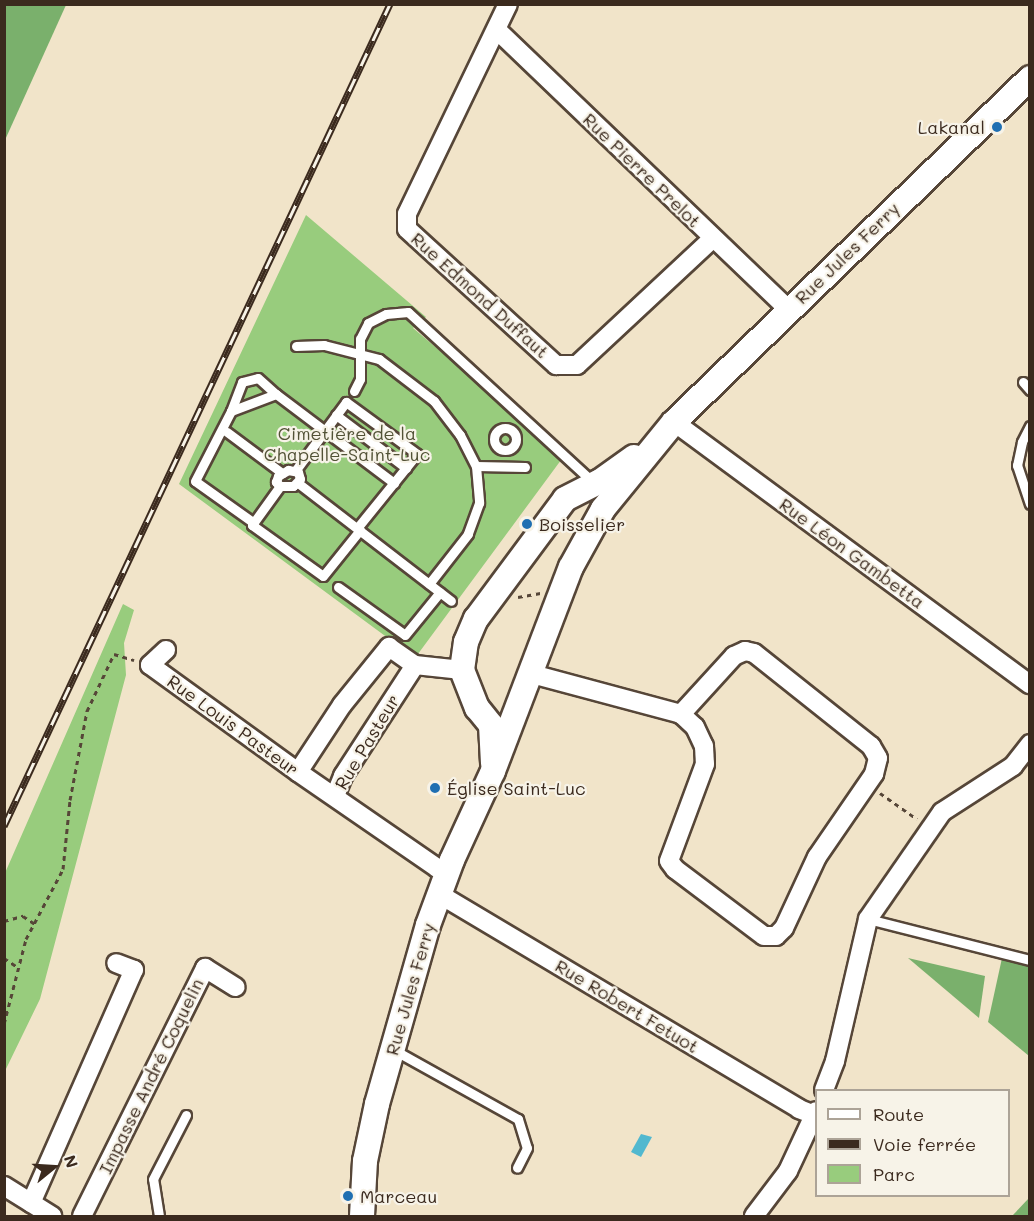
<!DOCTYPE html>
<html>
<head>
<meta charset="utf-8">
<style>
  body { margin:0 }
  #map { position:relative; width:1034px; height:1221px; overflow:hidden; background:#f1e4c9; font-family:Mali,sans-serif }
  div>[style] { position:absolute }
  .green>* { inset:0; background:#98cc7d }
  .forest>* { inset:0; background:#7ab06c }
  .water>* { inset:0; background:#51b8cf }
  .path>* { height:3px; margin-top:-1.5px; transform-origin:0; background:repeating-linear-gradient(90deg,#564638 0 4.5px,transparent 0 9px) }
  .roads { filter:drop-shadow(2px 0 #564638) drop-shadow(-2px 0 #564638) drop-shadow(0 2px #564638) drop-shadow(0 -2px #564638) }
  .service>* { height:9px; margin:-4.5px; padding:0 4.5px; transform-origin:4.5px; border-radius:4.5px; background:#fff }
  .service>.ring { margin:-4.5px; padding:0; box-sizing:content-box; background:none; border:9px solid #fff; border-radius:50% }
  .minor>* { height:18px; margin:-9px; padding:0 9px; transform-origin:9px; border-radius:9px; background:#fff }
  .tertiary>* { height:24px; margin:-12px; padding:0 12px; transform-origin:12px; border-radius:12px; background:#fff }
  .rail>* { height:7px; margin-top:-3.5px; transform-origin:0; background:repeating-linear-gradient(90deg,#f7f3e8 0 14px,#3b2a1e 0 28px); box-sizing:border-box; border-block:2px solid #3b2a1e }
  .dots>* { width:16px; height:16px; translate:-50% -50%; box-sizing:border-box; border:3px solid #f7f3e8; border-radius:50% }
  span { translate:-50% -50%; white-space:nowrap; text-align:center; line-height:1.15; -webkit-text-stroke:4.5px #f7f3e8; paint-order:stroke }
  .poi-label { font-size:18px; color:#3b2a1e }
  .right { translate:-100% -50%; text-align:right }
  .left { translate:0 -50%; text-align:left }
  .street-label { font-size:18px; color:#3b2a1e }
  .park-label { font-size:18px; color:#525236 }
  .frame { position:absolute; inset:0; border:6px solid #3b2a1e; pointer-events:none }
  .legend { position:absolute; left:815px; top:1089px; width:195px; height:108px; box-sizing:border-box; background:#f7f3e8; border:2px solid #aca397; margin:0; padding:8px 10px; list-style:none; font-size:18px; color:#3b2a1e }
  .legend li { display:flex; align-items:center; gap:12px; height:30px }
  .legend b { width:30px; border:2px solid #aca397 }
  .north { position:absolute; left:24px; top:1137px; width:60px; height:60px; -webkit-text-stroke:4px #f7f3e8; paint-order:stroke; rotate:72deg; font-size:16px; font-weight:700; line-height:24px; text-align:center; color:#3b2a1e }
  .north::after { content:''; display:block; margin:auto; width:21px; height:27px; background:#3b2a1e; clip-path:polygon(50% 0,100% 100%,50% 72%,0 100%) }
</style>
</head>
<body>
<div id="map">
  <div class="green">
    <div style="clip-path:polygon(306px 215px,426px 317px,413px 328px,564px 456px,415px 658px,179px 484px)"></div>
    <div style="clip-path:polygon(123px 604px,134px 610px,124px 643px,126px 675px,40px 999px,5px 1071px,5px 873px)"></div>
  </div>
  <div class="forest">
    <div style="clip-path:polygon(5px 4px,66px 5px,5px 140px,4px 5px)"></div>
    <div style="clip-path:polygon(908px 958px,985px 976px,979px 1018px)"></div>
    <div style="clip-path:polygon(1002px 958px,1029px 963px,1029px 1056px,988px 1022px)"></div>
    <div style="clip-path:polygon(1029px 1198px,1029px 1216px,1013px 1216px,1013px 1215px)"></div>
  </div>
  <div class="water">
    <div style="clip-path:polygon(641px 1134px,652px 1137px,641px 1157px,631px 1152px)"></div>
  </div>
  <div class="path">
    <div style="left:518px;top:597px;width:23px;rotate:-10deg"></div>
    <div style="left:880px;top:793px;width:45px;rotate:35.1deg"></div>
    <div style="left:4px;top:921px;width:20px;rotate:-15deg"></div>
    <div style="left:23px;top:916px;width:14px;rotate:34deg"></div>
    <div style="left:4px;top:958px;width:18px;rotate:34deg"></div>
    <div style="left:4px;top:1024px;width:88px;rotate:-75.5deg"></div>
    <div style="left:26px;top:939px;width:79px;rotate:-62.1deg"></div>
    <div style="left:63px;top:869px;width:69px;rotate:-84.2deg"></div>
    <div style="left:70px;top:800px;width:91px;rotate:-79.2deg"></div>
    <div style="left:87px;top:711px;width:63px;rotate:-64.7deg"></div>
    <div style="left:114px;top:654px;width:21px;rotate:17deg"></div>
  </div>
  <div class="roads">
    <div class="service">
      <div style="left:296px;top:346px;width:28px;rotate:-2deg"></div>
      <div style="left:324px;top:345px;width:57px;rotate:14.3deg"></div>
      <div style="left:379px;top:359px;width:69px;rotate:37.4deg"></div>
      <div style="left:434px;top:401px;width:43px;rotate:52.6deg"></div>
      <div style="left:460px;top:435px;width:35px;rotate:63deg"></div>
      <div style="left:476px;top:466px;width:37px;rotate:85deg"></div>
      <div style="left:479px;top:503px;width:33px;rotate:110deg"></div>
      <div style="left:468px;top:534px;width:63px;rotate:128deg"></div>
      <div style="left:1023px;top:382px;width:11px;rotate:49deg"></div>
      <div style="left:354px;top:391px;width:13px;rotate:-63deg"></div>
      <div style="left:360px;top:379px;width:40px;rotate:-90deg"></div>
      <div style="left:360px;top:339px;width:18px;rotate:-63deg"></div>
      <div style="left:368px;top:323px;width:20px;rotate:-27deg"></div>
      <div style="left:386px;top:314px;width:22px;rotate:-5deg"></div>
      <div style="left:408px;top:312px;width:251px;rotate:42.6deg"></div>
      <div style="left:231px;top:411px;width:31px;rotate:-69deg"></div>
      <div style="left:242px;top:382px;width:16px;rotate:-14deg"></div>
      <div style="left:258px;top:378px;width:24px;rotate:42deg"></div>
      <div style="left:336px;top:415px;width:88px;rotate:37.1deg"></div>
      <div style="left:1030px;top:426px;width:18px;rotate:117deg"></div>
      <div style="left:1022px;top:442px;width:24px;rotate:102deg"></div>
      <div style="left:1017px;top:465px;width:41px;rotate:71.6deg"></div>
      <div class="ring" style="left:494px;top:428px;width:13px;height:13px"></div>
      <div style="left:227px;top:432px;width:69px;rotate:36.7deg"></div>
      <div style="left:476px;top:466px;width:49px;rotate:1.2deg"></div>
      <div style="left:288px;top:470px;width:10px;rotate:11deg"></div>
      <div style="left:298px;top:472px;width:7px;rotate:74deg"></div>
      <div style="left:300px;top:479px;width:10px;rotate:135deg"></div>
      <div style="left:293px;top:486px;width:13px;rotate:180deg"></div>
      <div style="left:280px;top:486px;width:6px;rotate:-135deg"></div>
      <div style="left:276px;top:482px;width:6px;rotate:-72deg"></div>
      <div style="left:278px;top:476px;width:12px;rotate:-31deg"></div>
      <div style="left:295px;top:471px;width:86px;rotate:-53.5deg"></div>
      <div style="left:346px;top:402px;width:88px;rotate:36.2deg"></div>
      <div style="left:417px;top:454px;width:95px;rotate:129deg"></div>
      <div style="left:298px;top:483px;width:193px;rotate:37.6deg"></div>
      <div style="left:280px;top:486px;width:48px;rotate:125.7deg"></div>
      <div style="left:252px;top:525px;width:87px;rotate:35.7deg"></div>
      <div style="left:323px;top:576px;width:59px;rotate:-51.2deg"></div>
      <div style="left:254px;top:523px;width:72px;rotate:-144.6deg"></div>
      <div style="left:195px;top:481px;width:79px;rotate:-62.8deg"></div>
      <div style="left:231px;top:411px;width:48px;rotate:-20.7deg"></div>
      <div style="left:276px;top:394px;width:148px;rotate:37deg"></div>
      <div style="left:338px;top:587px;width:82px;rotate:35.6deg"></div>
      <div style="left:405px;top:635px;width:55px;rotate:-50.9deg"></div>
      <div style="left:868px;top:919px;width:167px;rotate:14.2deg"></div>
      <div style="left:394px;top:1050px;width:142px;rotate:29.1deg"></div>
      <div style="left:518px;top:1119px;width:30px;rotate:73deg"></div>
      <div style="left:527px;top:1148px;width:22px;rotate:117deg"></div>
      <div style="left:159px;top:1216px;width:37px;rotate:-99deg"></div>
      <div style="left:153px;top:1179px;width:72px;rotate:-62.7deg"></div>
    </div>
    <div class="minor">
      <div style="left:508px;top:4px;width:233px;rotate:115.7deg"></div>
      <div style="left:407px;top:214px;width:15px;rotate:90deg"></div>
      <div style="left:407px;top:229px;width:202px;rotate:42.4deg"></div>
      <div style="left:556px;top:365px;width:21px"></div>
      <div style="left:577px;top:365px;width:186px;rotate:-43deg"></div>
      <div style="left:497px;top:30px;width:405px;rotate:43.8deg"></div>
      <div style="left:674px;top:422px;width:442px;rotate:36.4deg"></div>
      <div style="left:166px;top:650px;width:22px;rotate:137deg"></div>
      <div style="left:150px;top:665px;width:183px;rotate:35.9deg"></div>
      <div style="left:298px;top:772px;width:169px;rotate:34.6deg"></div>
      <div style="left:437px;top:868px;width:10px;rotate:17deg"></div>
      <div style="left:532px;top:674px;width:154px;rotate:15deg"></div>
      <div style="left:681px;top:714px;width:19px;rotate:43deg"></div>
      <div style="left:695px;top:727px;width:21px;rotate:65deg"></div>
      <div style="left:704px;top:746px;width:18px;rotate:87deg"></div>
      <div style="left:705px;top:764px;width:103px;rotate:110.4deg"></div>
      <div style="left:669px;top:861px;width:10px;rotate:53deg"></div>
      <div style="left:675px;top:869px;width:111px;rotate:37deg"></div>
      <div style="left:764px;top:936px;width:12px"></div>
      <div style="left:776px;top:936px;width:11px;rotate:-45deg"></div>
      <div style="left:784px;top:928px;width:78px;rotate:-65.1deg"></div>
      <div style="left:817px;top:857px;width:101px;rotate:-55.5deg"></div>
      <div style="left:874px;top:774px;width:16px;rotate:-76deg"></div>
      <div style="left:878px;top:758px;width:14px;rotate:-120deg"></div>
      <div style="left:871px;top:746px;width:149px;rotate:-141.5deg"></div>
      <div style="left:754px;top:653px;width:9px;rotate:-167deg"></div>
      <div style="left:745px;top:651px;width:12px;rotate:156deg"></div>
      <div style="left:734px;top:656px;width:79px;rotate:132.4deg"></div>
      <div style="left:298px;top:772px;width:80px;rotate:-56.7deg"></div>
      <div style="left:342px;top:705px;width:75px;rotate:-51deg"></div>
      <div style="left:389px;top:647px;width:32px;rotate:35deg"></div>
      <div style="left:415px;top:665px;width:47px;rotate:6.1deg"></div>
      <div style="left:335px;top:796px;width:22px;rotate:-68deg"></div>
      <div style="left:343px;top:776px;width:132px;rotate:-57deg"></div>
      <div style="left:439px;top:894px;width:419px;rotate:30.8deg"></div>
      <div style="left:799px;top:1109px;width:17px;rotate:21deg"></div>
      <div style="left:824px;top:1090px;width:31px;rotate:-69deg"></div>
      <div style="left:835px;top:1061px;width:146px;rotate:-76.9deg"></div>
      <div style="left:868px;top:919px;width:130px;rotate:-55.3deg"></div>
      <div style="left:942px;top:812px;width:85px;rotate:-32.9deg"></div>
      <div style="left:1013px;top:766px;width:28px;rotate:-52deg"></div>
      <div style="left:4px;top:1186px;width:57px;rotate:32deg"></div>
      <div style="left:31px;top:1203px;width:255px;rotate:-66.2deg"></div>
      <div style="left:134px;top:970px;width:19px;rotate:-159deg"></div>
      <div style="left:82px;top:1216px;width:277px;rotate:-63.6deg"></div>
      <div style="left:205px;top:968px;width:36px;rotate:32deg"></div>
      <div style="left:754px;top:1216px;width:56px;rotate:-52.9deg"></div>
      <div style="left:788px;top:1171px;width:66px;rotate:-65deg"></div>
    </div>
    <div class="tertiary">
      <div style="left:493px;top:763px;width:38px;rotate:-93deg"></div>
      <div style="left:491px;top:725px;width:22px;rotate:-129deg"></div>
      <div style="left:477px;top:708px;width:41px;rotate:-111.5deg"></div>
      <div style="left:462px;top:670px;width:28px;rotate:-82deg"></div>
      <div style="left:466px;top:642px;width:25px;rotate:-67deg"></div>
      <div style="left:476px;top:619px;width:149px;rotate:-53.4deg"></div>
      <div style="left:565px;top:499px;width:38px;rotate:-27deg"></div>
      <div style="left:599px;top:482px;width:43px;rotate:-35.5deg"></div>
      <div style="left:362px;top:1216px;width:55px;rotate:-86.9deg"></div>
      <div style="left:365px;top:1161px;width:58px;rotate:-78.1deg"></div>
      <div style="left:377px;top:1104px;width:186px;rotate:-74.1deg"></div>
      <div style="left:428px;top:925px;width:69px;rotate:-69.7deg"></div>
      <div style="left:452px;top:860px;width:98px;rotate:-65.3deg"></div>
      <div style="left:493px;top:771px;width:218px;rotate:-69.1deg"></div>
      <div style="left:571px;top:567px;width:66px;rotate:-61.1deg"></div>
      <div style="left:603px;top:509px;width:112px;rotate:-50.8deg"></div>
      <div style="left:674px;top:422px;width:495px;rotate:-44deg"></div>
    </div>
  </div>
  <div class="rail">
    <div style="left:4px;top:826px;width:908px;rotate:-64.85deg"></div>
  </div>
  <div class="dots">
    <div style="left:997px;top:127px;background:#1f6fb2"></div>
    <div style="left:527px;top:524px;background:#1f6fb2"></div>
    <div style="left:435px;top:788px;background:#1f6fb2"></div>
    <div style="left:348px;top:1196px;background:#1f6fb2"></div>
  </div>
  <div class="poi-label">
    <span class="right" style="left:985px;top:127px">Lakanal</span>
    <span class="left" style="left:539px;top:524px">Boisselier</span>
    <span class="left" style="left:447px;top:788px">Église Saint-Luc</span>
    <span class="left" style="left:360px;top:1196px">Marceau</span>
  </div>
  <div class="street-label">
    <span style="left:642px;top:170px;rotate:44deg">Rue Pierre Prelot</span>
    <span style="left:847px;top:253px;rotate:-44deg">Rue Jules Ferry</span>
    <span style="left:480px;top:295px;rotate:42deg">Rue Edmond Duffaut</span>
    <span style="left:852px;top:553px;rotate:36deg">Rue Léon Gambetta</span>
    <span style="left:233px;top:725px;rotate:36deg">Rue Louis Pasteur</span>
    <span style="left:367px;top:742px;rotate:-59deg">Rue Pasteur</span>
    <span style="left:410px;top:989px;rotate:-74deg">Rue Jules Ferry</span>
    <span style="left:627px;top:1006px;rotate:31deg">Rue Robert Fetuot</span>
    <span style="left:151px;top:1076px;rotate:-64deg">Impasse André Coquelin</span>
  </div>
  <div class="park-label">
    <span style="left:347px;top:444px">Cimetière de la<br>Chapelle-Saint-Luc</span>
  </div>
  <div class="frame"></div>
  <ul class="legend">
  <li><b style="height:8px;background:#fff"></b>Route</li>
  <li><b style="height:8px;background:#3b2a1e"></b>Voie ferrée</li>
  <li><b style="height:16px;background:#98cc7d"></b>Parc</li>
  </ul>
  <div class="north">N</div>
</div>
</body>
</html>
